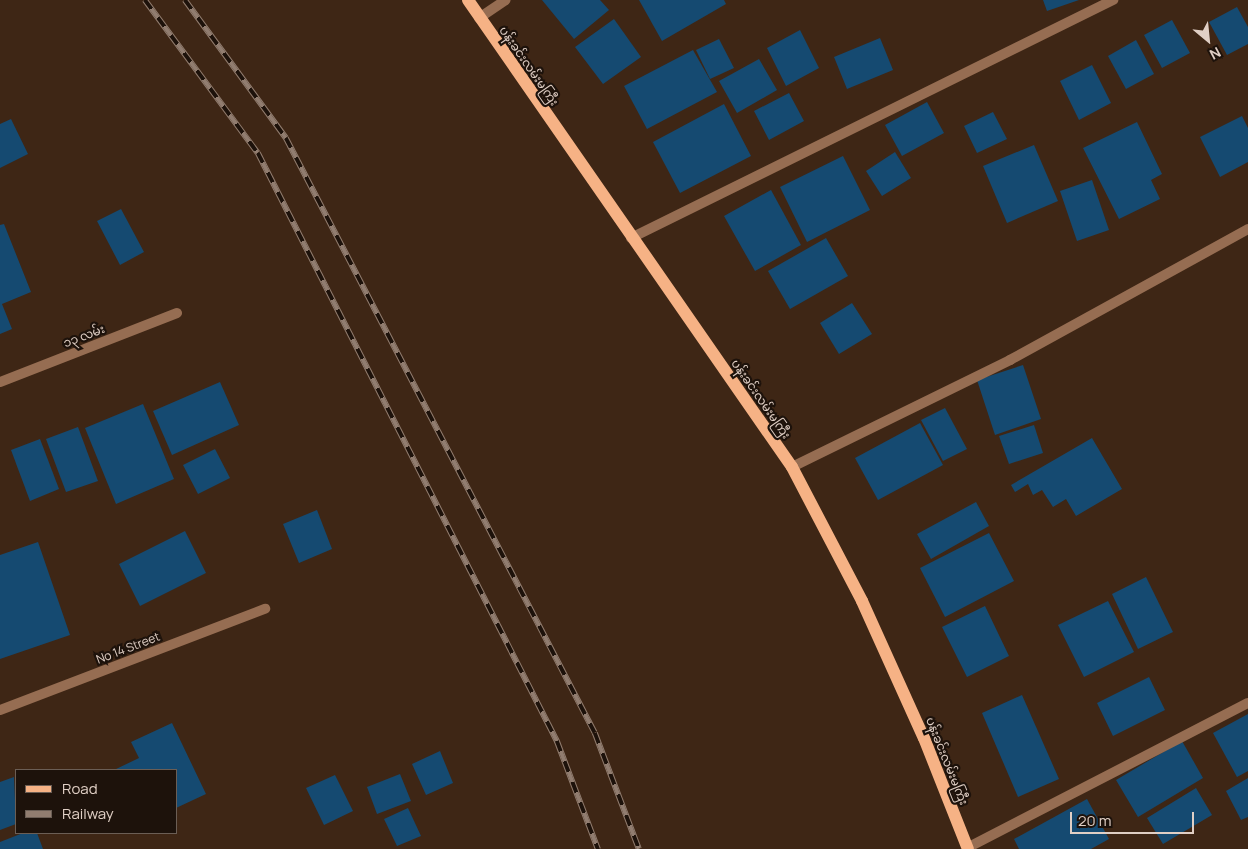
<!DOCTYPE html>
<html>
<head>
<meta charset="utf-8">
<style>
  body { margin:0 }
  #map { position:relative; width:1248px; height:849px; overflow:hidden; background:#3e2615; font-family:Manrope,"Noto Sans Myanmar",sans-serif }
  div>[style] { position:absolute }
  .building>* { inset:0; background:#154a71 }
  .minor>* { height:10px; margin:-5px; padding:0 5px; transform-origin:5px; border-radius:5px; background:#966d52 }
  .primary>* { height:12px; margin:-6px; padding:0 6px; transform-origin:6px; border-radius:6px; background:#f6b285 }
  .rail>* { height:5.5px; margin-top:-2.75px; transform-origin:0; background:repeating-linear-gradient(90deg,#1d120b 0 11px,#917d70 0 22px); box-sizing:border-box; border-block:1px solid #917d70 }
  span { translate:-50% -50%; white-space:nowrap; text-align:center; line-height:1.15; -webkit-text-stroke:4.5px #1d120b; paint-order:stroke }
  .street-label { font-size:12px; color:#e0cfc5 }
  .legend { position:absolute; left:15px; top:769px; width:162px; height:65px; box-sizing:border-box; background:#1d120b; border:1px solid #6b5e55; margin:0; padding:6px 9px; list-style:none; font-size:15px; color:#e0cfc5 }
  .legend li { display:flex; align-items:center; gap:10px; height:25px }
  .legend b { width:25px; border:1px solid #6b5e55 }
  .north { position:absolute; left:1183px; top:15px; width:50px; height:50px; -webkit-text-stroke:4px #1d120b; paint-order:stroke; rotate:152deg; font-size:14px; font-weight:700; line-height:20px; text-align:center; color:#e0cfc5 }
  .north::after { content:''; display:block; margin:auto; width:18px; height:22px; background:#e0cfc5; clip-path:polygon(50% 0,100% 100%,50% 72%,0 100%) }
  .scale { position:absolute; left:1070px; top:812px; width:124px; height:22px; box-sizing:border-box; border:2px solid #e0cfc5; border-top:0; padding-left:6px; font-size:15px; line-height:18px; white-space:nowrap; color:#e0cfc5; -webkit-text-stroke:4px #1d120b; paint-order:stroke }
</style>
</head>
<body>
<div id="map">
  <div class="building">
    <div style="clip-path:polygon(542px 0,600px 0,609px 10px,574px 39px)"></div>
    <div style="clip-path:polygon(639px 0,724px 0,726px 4px,662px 41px)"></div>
    <div style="clip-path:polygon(1043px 0,1079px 0,1047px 11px)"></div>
    <div style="clip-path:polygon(1237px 7px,1248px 27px,1248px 44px,1227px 55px,1209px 22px)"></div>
    <div style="clip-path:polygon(614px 19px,641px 57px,603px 84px,575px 47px)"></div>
    <div style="clip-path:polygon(1172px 20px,1190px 53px,1162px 68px,1144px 35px)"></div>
    <div style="clip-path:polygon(800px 30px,819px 68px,786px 86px,767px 48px)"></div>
    <div style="clip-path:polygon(880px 38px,893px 70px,847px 89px,834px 57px)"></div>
    <div style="clip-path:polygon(719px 39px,734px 68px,710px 79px,696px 50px)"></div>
    <div style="clip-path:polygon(1136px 40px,1154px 74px,1126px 89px,1108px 56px)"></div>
    <div style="clip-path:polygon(693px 50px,717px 92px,647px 129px,624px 86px)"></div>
    <div style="clip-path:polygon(759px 59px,777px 90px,737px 113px,719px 81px)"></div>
    <div style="clip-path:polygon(1092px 65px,1111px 103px,1079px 120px,1060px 81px)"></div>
    <div style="clip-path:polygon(789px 93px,804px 121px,769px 140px,754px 111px)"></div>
    <div style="clip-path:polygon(927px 102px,944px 133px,902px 156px,885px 125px)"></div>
    <div style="clip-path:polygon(724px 104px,751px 156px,680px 193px,653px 142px)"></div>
    <div style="clip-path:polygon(993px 112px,1007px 139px,977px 153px,964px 126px)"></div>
    <div style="clip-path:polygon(1242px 116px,1248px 128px,1248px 162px,1220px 177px,1200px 137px)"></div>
    <div style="clip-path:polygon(11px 119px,28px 154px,0 168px,0 124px)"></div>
    <div style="clip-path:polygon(1137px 122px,1162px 174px,1151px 180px,1160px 199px,1119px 219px,1083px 148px)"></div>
    <div style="clip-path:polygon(1034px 145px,1058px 201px,1007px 223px,983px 166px)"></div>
    <div style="clip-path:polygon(895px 152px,911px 178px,882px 196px,866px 171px)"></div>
    <div style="clip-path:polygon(843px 156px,870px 210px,807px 242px,780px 187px)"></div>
    <div style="clip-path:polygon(1092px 180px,1109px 230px,1077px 241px,1060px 191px)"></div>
    <div style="clip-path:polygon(771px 190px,801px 245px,755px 271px,724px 216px)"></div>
    <div style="clip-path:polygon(121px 209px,144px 252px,120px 265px,97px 221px)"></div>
    <div style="clip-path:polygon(4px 224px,31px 292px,2px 304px,12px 329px,0 334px,0 225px)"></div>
    <div style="clip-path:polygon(826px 238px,848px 276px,790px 309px,768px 271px)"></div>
    <div style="clip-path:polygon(852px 303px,872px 334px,839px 354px,820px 323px)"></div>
    <div style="clip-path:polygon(1023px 365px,1041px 419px,995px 435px,977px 380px)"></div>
    <div style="clip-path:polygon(220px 382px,239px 425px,172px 455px,153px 411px)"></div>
    <div style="clip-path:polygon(143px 404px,174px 479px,116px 504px,85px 428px)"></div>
    <div style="clip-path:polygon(945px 408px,967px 449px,943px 461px,921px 420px)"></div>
    <div style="clip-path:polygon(920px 423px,943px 465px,878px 500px,855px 458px)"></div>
    <div style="clip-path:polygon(1034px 425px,1043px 453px,1009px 464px,999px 436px)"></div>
    <div style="clip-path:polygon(78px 427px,98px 481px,66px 492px,46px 439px)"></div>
    <div style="clip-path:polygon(1092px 438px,1122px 489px,1076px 516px,1066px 499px,1053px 507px,1042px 490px,1033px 495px,1028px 484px,1015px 492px,1011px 485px)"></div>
    <div style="clip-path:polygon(40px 439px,59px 489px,30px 501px,11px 450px)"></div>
    <div style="clip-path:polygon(215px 449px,230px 478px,198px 494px,183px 465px)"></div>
    <div style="clip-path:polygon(976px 502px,989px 526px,931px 559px,917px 534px)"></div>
    <div style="clip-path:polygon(317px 510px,332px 549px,299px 563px,283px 524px)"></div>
    <div style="clip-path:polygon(185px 531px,206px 573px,140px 606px,119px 564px)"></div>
    <div style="clip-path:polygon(989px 533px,1014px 581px,945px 617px,920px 568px)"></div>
    <div style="clip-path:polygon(38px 542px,70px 635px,0 659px,0 555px)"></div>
    <div style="clip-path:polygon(1146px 577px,1173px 632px,1138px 649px,1112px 594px)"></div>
    <div style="clip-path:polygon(1108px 601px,1134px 652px,1084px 677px,1058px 625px)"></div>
    <div style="clip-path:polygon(985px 606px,1009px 656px,967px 677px,942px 627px)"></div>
    <div style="clip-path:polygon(1149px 677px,1165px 710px,1113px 736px,1097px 703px)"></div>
    <div style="clip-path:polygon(1022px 695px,1059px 779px,1018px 797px,982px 713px)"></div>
    <div style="clip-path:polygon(1248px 714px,1248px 771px,1237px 777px,1213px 733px)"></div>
    <div style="clip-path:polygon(172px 723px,206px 794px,176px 808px,176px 770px,114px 770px,139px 758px,131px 742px)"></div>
    <div style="clip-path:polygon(1182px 741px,1203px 778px,1138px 817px,1116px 780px)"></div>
    <div style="clip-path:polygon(440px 751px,453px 783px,426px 795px,412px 764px)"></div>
    <div style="clip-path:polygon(400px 774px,411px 801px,377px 814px,367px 787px)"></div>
    <div style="clip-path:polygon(335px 775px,353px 811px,324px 825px,306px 788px)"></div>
    <div style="clip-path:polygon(14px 777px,16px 824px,0 830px,0 782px)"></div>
    <div style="clip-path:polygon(1248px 778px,1248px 817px,1241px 820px,1226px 791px)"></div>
    <div style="clip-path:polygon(1196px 788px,1212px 815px,1163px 844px,1147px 818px)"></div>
    <div style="clip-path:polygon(1087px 799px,1109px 839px,1091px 849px,1019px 849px,1014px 839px)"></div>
    <div style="clip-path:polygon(408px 808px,421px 836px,397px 846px,384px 819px)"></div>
    <div style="clip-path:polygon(23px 833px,37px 833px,43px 849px,0 849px,0 842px)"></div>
  </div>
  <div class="minor">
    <div style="left:479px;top:18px;width:32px;rotate:-34deg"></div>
    <div style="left:631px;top:238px;width:538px;rotate:-26.28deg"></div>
    <div style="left:0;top:382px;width:190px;rotate:-21.3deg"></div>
    <div style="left:792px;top:467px;width:243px;rotate:-26.1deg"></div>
    <div style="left:1010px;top:360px;width:272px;rotate:-28.8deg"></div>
    <div style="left:0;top:710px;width:284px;rotate:-20.9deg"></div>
    <div style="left:967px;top:848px;width:316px;rotate:-27.3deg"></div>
  </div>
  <div class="primary">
    <div style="left:468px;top:0;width:568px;rotate:55.25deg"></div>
    <div style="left:792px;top:467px;width:151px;rotate:62.4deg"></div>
    <div style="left:862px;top:601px;width:150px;rotate:65.7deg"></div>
    <div style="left:924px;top:738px;width:119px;rotate:68.4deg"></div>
  </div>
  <div class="rail">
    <div style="left:145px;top:0;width:190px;rotate:53.6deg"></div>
    <div style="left:258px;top:153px;width:660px;rotate:63.05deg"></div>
    <div style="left:557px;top:741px;width:116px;rotate:69.2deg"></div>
    <div style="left:185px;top:0;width:171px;rotate:53.8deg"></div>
    <div style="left:286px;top:138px;width:670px;rotate:62.56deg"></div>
    <div style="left:595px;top:733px;width:124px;rotate:69.2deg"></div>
  </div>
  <div class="street-label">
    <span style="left:529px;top:66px;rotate:55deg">ပန်းခင်းလမ်းမကြီး</span>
    <span style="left:84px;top:336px;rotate:-21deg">၁၃ လမ်း</span>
    <span style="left:761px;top:399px;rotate:55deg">ပန်းခင်းလမ်းမကြီး</span>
    <span style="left:128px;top:648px;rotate:-21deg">No 14 Street</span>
    <span style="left:947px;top:761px;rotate:68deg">ပန်းခင်းလမ်းမကြီး</span>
  </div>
  <ul class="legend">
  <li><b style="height:6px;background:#f6b285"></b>Road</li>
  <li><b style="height:6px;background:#917d70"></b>Railway</li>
  </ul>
  <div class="north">N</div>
  <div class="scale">20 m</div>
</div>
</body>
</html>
